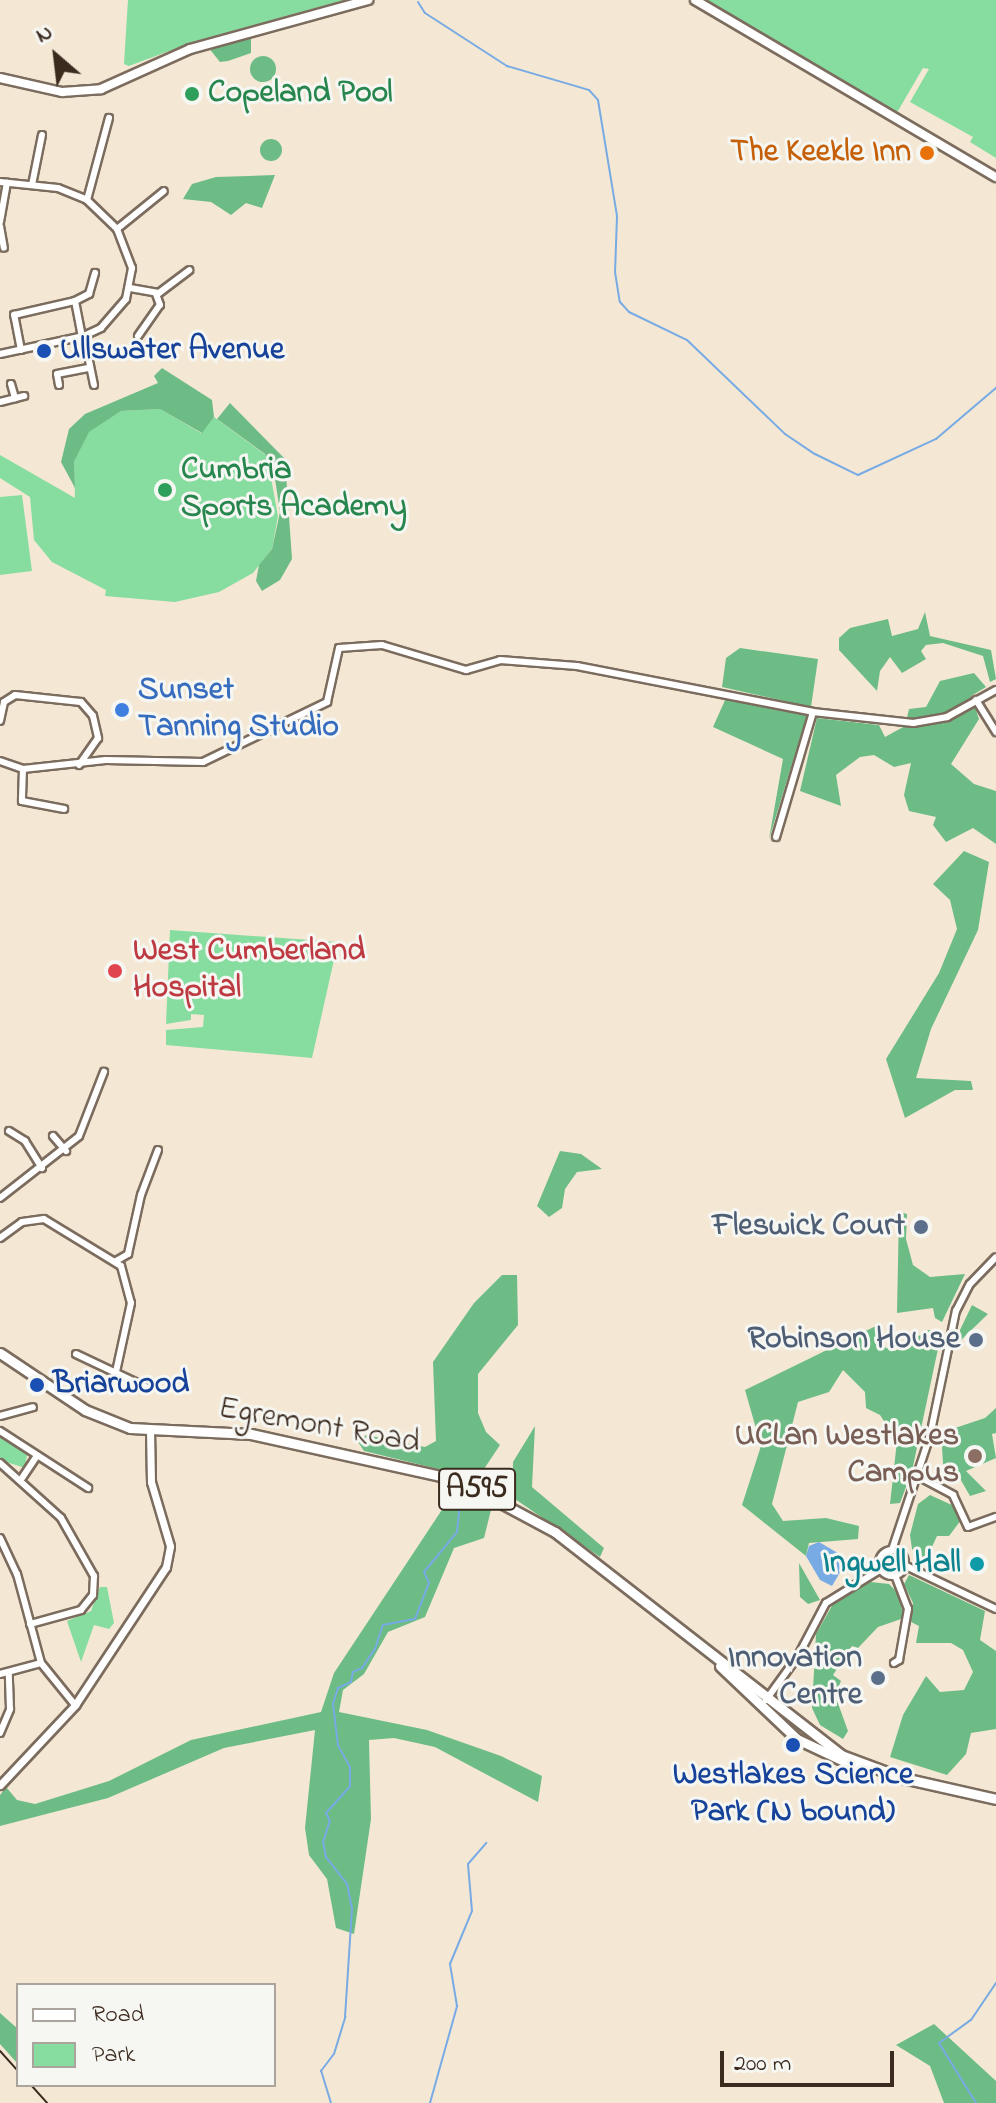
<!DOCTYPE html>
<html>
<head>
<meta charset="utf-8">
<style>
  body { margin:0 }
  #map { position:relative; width:996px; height:2103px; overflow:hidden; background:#f4e8d5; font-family:"Indie Flower",sans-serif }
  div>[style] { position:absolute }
  .green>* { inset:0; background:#87dda0 }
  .forest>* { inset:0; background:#6dbc86 }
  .round { border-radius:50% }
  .water>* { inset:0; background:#78aae4 }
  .stream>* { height:2px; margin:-1px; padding:0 1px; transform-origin:1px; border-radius:1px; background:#78aae4 }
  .roads { filter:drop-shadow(2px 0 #7c6c5e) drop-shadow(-2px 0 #7c6c5e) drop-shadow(0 2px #7c6c5e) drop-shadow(0 -2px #7c6c5e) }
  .minor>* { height:6px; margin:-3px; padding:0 3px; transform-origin:3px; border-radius:3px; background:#fff }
  .minor>.ring { margin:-3px; padding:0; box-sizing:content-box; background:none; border:6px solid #fff; border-radius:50% }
  .tertiary>* { height:7px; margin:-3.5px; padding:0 3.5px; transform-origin:3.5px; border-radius:3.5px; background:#fff }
  .secondary>* { height:8px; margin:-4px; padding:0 4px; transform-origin:4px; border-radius:4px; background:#fff }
  .trunk>* { height:9px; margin:-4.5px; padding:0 4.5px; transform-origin:4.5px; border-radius:4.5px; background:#fff }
  .rail>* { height:2px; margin:-1px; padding:0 1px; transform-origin:1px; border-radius:1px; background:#3b2a1e }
  .dots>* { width:22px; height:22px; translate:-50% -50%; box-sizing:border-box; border:4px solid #f6f6f2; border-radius:50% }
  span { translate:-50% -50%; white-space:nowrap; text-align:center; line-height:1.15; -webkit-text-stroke:6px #f6f6f2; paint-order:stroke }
  .shield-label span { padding:2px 6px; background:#f6f6f2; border:2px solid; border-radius:6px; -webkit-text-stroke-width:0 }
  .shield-label { font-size:30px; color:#3b2a1e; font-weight:700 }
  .leisure-label { font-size:32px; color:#27864d; font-weight:700 }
  .left { translate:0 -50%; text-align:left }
  .food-label { font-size:32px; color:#c56008; font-weight:700 }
  .right { translate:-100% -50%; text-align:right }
  .transit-label { font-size:32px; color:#164399; font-weight:700 }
  .shop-label { font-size:32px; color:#366cbe; font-weight:700 }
  .health-label { font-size:32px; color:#be3a42; font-weight:700 }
  .service-label { font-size:32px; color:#4e5e75; font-weight:700 }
  .street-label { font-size:32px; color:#3b2a1e }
  .education-label { font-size:32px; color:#785e54; font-weight:700 }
  .culture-label { font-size:32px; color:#0d838f; font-weight:700 }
  .legend { position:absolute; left:16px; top:1983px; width:260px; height:104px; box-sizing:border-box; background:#f6f6f2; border:2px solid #aba49d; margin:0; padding:10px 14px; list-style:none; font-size:24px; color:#3b2a1e }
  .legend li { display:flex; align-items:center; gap:16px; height:40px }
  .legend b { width:40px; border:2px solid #aba49d }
  .north { position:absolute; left:16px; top:16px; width:80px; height:80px; -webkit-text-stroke:6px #f6f6f2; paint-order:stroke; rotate:332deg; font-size:22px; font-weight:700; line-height:32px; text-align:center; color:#3b2a1e }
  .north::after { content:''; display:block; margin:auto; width:28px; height:36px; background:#3b2a1e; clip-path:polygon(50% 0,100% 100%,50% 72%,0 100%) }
  .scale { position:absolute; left:720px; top:2051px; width:174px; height:36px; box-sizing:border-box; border:4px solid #3b2a1e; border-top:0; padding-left:10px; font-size:24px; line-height:28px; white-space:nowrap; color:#3b2a1e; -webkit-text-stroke:6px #f6f6f2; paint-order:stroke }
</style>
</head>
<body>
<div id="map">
  <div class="green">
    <div style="clip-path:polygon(128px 0,345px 0,196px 41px,129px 66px,124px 64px)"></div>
    <div style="clip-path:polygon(705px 0,996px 0,996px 158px,970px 142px,973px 137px,910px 102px,929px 69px,923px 68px,895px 116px)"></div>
    <div style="clip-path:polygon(160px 409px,201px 433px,214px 417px,267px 456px,278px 516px,272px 549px,253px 573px,219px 592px,175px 602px,105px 596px,106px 590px,52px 562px,34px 540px,30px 497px,0 478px,0 455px,75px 498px,74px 462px,89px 431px,121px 411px)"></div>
    <div style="clip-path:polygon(22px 495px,32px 571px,0 575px,0 497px)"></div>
    <div style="clip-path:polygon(170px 930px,338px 942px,312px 1058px,166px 1045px,166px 1030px,203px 1027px,204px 1015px,191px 1014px,191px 1020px,166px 1024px)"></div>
    <div style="clip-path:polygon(0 1435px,27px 1455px,25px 1468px,0 1460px)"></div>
    <div style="clip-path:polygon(100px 1587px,107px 1587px,114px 1623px,109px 1629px,94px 1625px,81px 1662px,67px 1621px,91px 1611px)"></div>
  </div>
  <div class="forest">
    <div style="clip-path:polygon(251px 36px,251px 53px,228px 61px,220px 62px,208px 47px)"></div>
    <div class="round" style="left:250px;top:56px;width:26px;height:26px"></div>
    <div class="round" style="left:260px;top:139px;width:22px;height:22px"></div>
    <div style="clip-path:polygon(275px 175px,262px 208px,246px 203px,231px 215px,211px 202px,183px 199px,192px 184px,216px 177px)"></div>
    <div style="clip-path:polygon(162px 368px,212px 400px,214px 417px,202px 433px,160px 409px,121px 411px,89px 432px,74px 462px,75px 488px,61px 462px,69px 429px,85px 414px,158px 383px,154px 376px)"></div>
    <div style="clip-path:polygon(230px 403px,285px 459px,292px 559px,280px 580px,262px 591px,256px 581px,259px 565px,272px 549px,280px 512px,274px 472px,265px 454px,217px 419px)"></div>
    <div style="clip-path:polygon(925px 612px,930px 636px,991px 650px,996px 679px,990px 682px,983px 656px,943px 643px,926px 645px,921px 651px,926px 659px,902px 673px,890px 657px,880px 671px,877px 691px,839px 650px,839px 638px,850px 628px,888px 619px,892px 636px,918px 629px)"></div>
    <div style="clip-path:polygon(740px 648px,818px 659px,811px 707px,722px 687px,726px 658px)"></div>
    <div style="clip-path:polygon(974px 673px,986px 687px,971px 696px,979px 719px,951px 764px,974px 784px,996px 791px,996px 844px,973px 828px,946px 842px,933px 825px,936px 817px,909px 811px,904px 795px,911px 763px,894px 767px,874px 755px,860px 757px,836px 775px,841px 806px,800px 791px,817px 718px,879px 725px,885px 737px,905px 726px,909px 709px,926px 707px,940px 681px)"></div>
    <div style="clip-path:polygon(726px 698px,807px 715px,769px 839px,783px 759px,713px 727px)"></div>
    <div style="clip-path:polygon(964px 851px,989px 862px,978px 930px,931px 1029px,916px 1078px,971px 1081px,973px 1090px,955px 1090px,905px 1118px,886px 1059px,939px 973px,957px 929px,950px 900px,933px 884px)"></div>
    <div style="clip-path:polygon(560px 1151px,581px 1154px,602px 1169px,577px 1172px,565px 1189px,562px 1208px,549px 1217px,537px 1206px)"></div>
    <div style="clip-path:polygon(899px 1212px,907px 1214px,906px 1239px,913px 1265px,930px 1277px,965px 1274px,942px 1322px,935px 1318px,933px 1308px,897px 1313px)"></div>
    <div style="clip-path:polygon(502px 1275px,517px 1275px,518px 1325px,478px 1374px,478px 1413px,486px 1432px,500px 1445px,482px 1472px,475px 1478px,364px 1451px,358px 1442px,366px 1435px,425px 1447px,436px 1441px,433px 1362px,474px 1303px)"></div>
    <div style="clip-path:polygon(972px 1305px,988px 1314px,960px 1341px,960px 1330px)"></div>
    <div style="clip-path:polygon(882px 1323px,884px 1347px,895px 1351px,928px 1330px,942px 1330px,912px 1471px,900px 1503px,890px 1504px,897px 1441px,880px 1415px,866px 1408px,865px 1392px,843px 1370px,829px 1392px,798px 1402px,772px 1504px,783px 1521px,826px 1518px,859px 1526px,858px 1539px,809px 1543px,806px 1556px,742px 1505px,761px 1446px,745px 1390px)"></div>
    <div style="clip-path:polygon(996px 1408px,996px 1433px,992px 1434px,996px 1458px,966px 1471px,986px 1491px,970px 1496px,958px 1475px,943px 1464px,942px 1447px,955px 1428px,985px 1418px)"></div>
    <div style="clip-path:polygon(535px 1426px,532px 1487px,604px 1548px,600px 1557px,512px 1497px,513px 1462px)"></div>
    <div style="clip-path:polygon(457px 1487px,493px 1502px,484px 1538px,454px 1548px,425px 1617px,388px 1632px,364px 1674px,343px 1690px,339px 1712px,427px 1730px,501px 1756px,542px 1776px,538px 1802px,435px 1747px,394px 1738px,369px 1740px,371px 1819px,354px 1934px,336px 1928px,327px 1879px,309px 1855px,305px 1828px,315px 1730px,224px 1748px,108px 1798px,0 1826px,0 1795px,6px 1787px,17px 1800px,35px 1804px,109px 1781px,191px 1740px,321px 1712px,334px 1673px)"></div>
    <div style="clip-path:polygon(930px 1495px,954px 1506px,961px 1520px,949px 1536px,937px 1536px,926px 1560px,912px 1549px,910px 1535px,918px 1504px)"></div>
    <div style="clip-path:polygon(799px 1563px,820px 1600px,808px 1604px,800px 1597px)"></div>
    <div style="clip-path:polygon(909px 1575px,985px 1611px,980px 1640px,996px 1651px,996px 1729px,971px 1733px,966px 1754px,947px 1775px,890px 1757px,903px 1715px,926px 1676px,940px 1692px,964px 1690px,973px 1672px,963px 1650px,951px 1643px,916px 1643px,919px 1626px,911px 1622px,913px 1603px,904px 1584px)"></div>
    <div style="clip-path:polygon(871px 1582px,889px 1584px,898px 1593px,904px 1618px,878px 1627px,858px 1648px,852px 1646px,833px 1675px,841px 1681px,835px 1695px,848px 1731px,843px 1739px,820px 1725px,812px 1708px,816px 1634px,837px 1597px)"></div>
    <div style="clip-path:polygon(0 2013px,18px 2029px,18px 2064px,0 2044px)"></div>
    <div style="clip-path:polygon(934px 2024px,996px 2081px,996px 2103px,944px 2103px,930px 2066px,896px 2045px)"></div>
  </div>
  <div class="water">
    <div style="clip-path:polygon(819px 1542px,848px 1559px,832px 1586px,820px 1580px,806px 1556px,809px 1546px)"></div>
  </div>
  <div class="stream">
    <div style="left:418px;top:2px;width:13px;rotate:58deg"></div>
    <div style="left:425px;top:13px;width:98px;rotate:32.9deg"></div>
    <div style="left:507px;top:66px;width:85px;rotate:16.3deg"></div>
    <div style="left:589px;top:90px;width:13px;rotate:48deg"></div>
    <div style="left:598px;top:100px;width:118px;rotate:80.7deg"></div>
    <div style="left:617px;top:216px;width:56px;rotate:92deg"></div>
    <div style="left:615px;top:272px;width:30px;rotate:81deg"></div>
    <div style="left:620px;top:302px;width:13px;rotate:48deg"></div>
    <div style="left:629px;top:312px;width:64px;rotate:25.8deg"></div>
    <div style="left:687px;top:340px;width:136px;rotate:43.8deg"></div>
    <div style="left:785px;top:434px;width:36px;rotate:34deg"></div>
    <div style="left:815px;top:454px;width:48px;rotate:26deg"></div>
    <div style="left:858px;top:475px;width:86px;rotate:-24.8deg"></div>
    <div style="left:936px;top:439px;width:79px;rotate:-40.4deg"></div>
    <div style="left:331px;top:2103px;width:34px;rotate:-107deg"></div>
    <div style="left:321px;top:2071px;width:21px;rotate:-53deg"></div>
    <div style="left:334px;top:2054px;width:39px;rotate:-73deg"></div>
    <div style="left:345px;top:2017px;width:108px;rotate:-86.3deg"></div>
    <div style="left:352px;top:1909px;width:25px;rotate:-101deg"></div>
    <div style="left:347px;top:1884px;width:34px;rotate:-128deg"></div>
    <div style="left:326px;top:1857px;width:15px;rotate:-101deg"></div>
    <div style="left:323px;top:1842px;width:22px;rotate:-72deg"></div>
    <div style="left:330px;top:1821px;width:9px;rotate:-117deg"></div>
    <div style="left:326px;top:1813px;width:36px;rotate:-48deg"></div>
    <div style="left:350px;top:1786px;width:19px;rotate:-90deg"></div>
    <div style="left:350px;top:1767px;width:25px;rotate:-119deg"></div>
    <div style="left:338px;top:1745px;width:41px;rotate:-97deg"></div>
    <div style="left:333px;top:1704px;width:17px;rotate:-73deg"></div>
    <div style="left:338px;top:1688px;width:14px;rotate:-25deg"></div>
    <div style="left:351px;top:1682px;width:10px;rotate:-79deg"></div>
    <div style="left:353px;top:1672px;width:10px;rotate:-24deg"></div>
    <div style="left:362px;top:1668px;width:23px;rotate:-56deg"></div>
    <div style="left:375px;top:1649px;width:25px;rotate:-72deg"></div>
    <div style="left:383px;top:1625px;width:33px;rotate:-11deg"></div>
    <div style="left:415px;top:1619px;width:39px;rotate:-69deg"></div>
    <div style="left:429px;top:1583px;width:12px;rotate:-114deg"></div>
    <div style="left:424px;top:1572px;width:52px;rotate:-50.5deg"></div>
    <div style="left:457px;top:1532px;width:29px;rotate:-84deg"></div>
    <div style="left:430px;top:2103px;width:101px;rotate:-74.4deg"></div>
    <div style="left:457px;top:2006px;width:43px;rotate:-99.5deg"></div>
    <div style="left:450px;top:1964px;width:57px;rotate:-67.5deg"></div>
    <div style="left:472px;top:1911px;width:47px;rotate:-94.9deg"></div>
    <div style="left:468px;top:1864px;width:28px;rotate:-49deg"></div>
    <div style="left:976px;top:2103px;width:70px;rotate:-121.7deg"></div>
    <div style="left:939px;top:2043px;width:39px;rotate:-36deg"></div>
    <div style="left:971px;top:2020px;width:45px;rotate:-56deg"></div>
  </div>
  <div class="roads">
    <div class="minor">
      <div style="left:0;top:182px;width:58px;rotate:5.9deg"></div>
      <div style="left:58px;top:188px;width:31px;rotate:22deg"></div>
      <div style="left:87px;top:200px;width:42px;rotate:44deg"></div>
      <div style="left:117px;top:229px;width:42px;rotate:69deg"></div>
      <div style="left:132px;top:268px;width:32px;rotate:101deg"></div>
      <div style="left:126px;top:299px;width:38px;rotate:131deg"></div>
      <div style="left:101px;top:328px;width:19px;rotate:155deg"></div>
      <div style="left:84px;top:336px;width:86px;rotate:167.9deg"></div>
      <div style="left:32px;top:185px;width:51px;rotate:-78.7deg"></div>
      <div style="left:87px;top:200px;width:85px;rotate:-75deg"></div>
      <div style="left:0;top:222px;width:40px;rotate:-80deg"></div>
      <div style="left:0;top:226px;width:22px;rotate:80deg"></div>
      <div style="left:117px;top:229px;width:60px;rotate:-39deg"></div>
      <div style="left:130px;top:288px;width:29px;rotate:10deg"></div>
      <div style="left:159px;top:293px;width:38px;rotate:-37deg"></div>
      <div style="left:75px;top:301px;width:16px;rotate:-27deg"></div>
      <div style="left:89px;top:294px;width:22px;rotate:-74deg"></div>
      <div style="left:84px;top:336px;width:50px;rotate:78.5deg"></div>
      <div style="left:138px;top:336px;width:38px;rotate:-55deg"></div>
      <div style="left:160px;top:305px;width:12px;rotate:-110deg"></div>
      <div style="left:21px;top:350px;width:36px;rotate:-101deg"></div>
      <div style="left:14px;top:315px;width:63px;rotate:-12.9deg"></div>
      <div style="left:75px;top:301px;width:37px;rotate:79deg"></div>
      <div style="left:11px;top:384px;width:15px;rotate:74deg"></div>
      <div style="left:59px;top:385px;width:11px;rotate:-100deg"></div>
      <div style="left:57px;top:374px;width:33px;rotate:-11deg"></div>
      <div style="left:0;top:402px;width:25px;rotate:-14deg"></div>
      <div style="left:976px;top:700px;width:38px;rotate:58deg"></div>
      <div style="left:0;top:721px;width:19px;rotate:-78deg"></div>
      <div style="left:4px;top:702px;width:13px;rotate:-32deg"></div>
      <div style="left:15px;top:695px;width:66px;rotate:6.1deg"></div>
      <div style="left:81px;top:702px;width:18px;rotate:49deg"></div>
      <div style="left:93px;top:716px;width:23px;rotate:77deg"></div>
      <div style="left:98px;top:738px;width:33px;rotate:125deg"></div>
      <div style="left:0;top:761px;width:24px;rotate:19deg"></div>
      <div style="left:23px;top:769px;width:83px;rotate:-6.2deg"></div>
      <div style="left:106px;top:760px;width:97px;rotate:1.2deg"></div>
      <div style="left:203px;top:762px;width:138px;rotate:-25.8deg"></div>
      <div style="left:327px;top:702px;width:55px;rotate:-77.5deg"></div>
      <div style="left:339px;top:648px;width:43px;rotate:-4deg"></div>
      <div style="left:382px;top:645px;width:88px;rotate:16.6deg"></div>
      <div style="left:466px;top:670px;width:35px;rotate:-16deg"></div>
      <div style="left:500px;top:660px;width:77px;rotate:4.5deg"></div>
      <div style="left:577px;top:666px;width:240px;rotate:11deg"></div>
      <div style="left:813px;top:712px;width:101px;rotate:6.3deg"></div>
      <div style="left:913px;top:723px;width:35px;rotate:-10deg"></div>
      <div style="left:947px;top:717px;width:56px;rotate:-28.9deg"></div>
      <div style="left:23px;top:769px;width:32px;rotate:92deg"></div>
      <div style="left:22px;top:801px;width:43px;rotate:10.8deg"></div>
      <div style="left:776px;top:837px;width:130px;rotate:-73.5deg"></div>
      <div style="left:9px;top:1131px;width:19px;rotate:32deg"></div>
      <div style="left:25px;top:1141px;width:32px;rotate:58deg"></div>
      <div style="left:53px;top:1136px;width:20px;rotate:49deg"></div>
      <div style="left:0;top:1198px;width:100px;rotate:-38.1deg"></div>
      <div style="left:79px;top:1136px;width:69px;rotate:-68.7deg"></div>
      <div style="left:0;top:1238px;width:27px;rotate:-36deg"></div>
      <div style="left:22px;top:1222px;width:22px;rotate:-8deg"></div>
      <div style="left:44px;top:1219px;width:90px;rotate:31.4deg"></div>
      <div style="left:121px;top:1266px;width:38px;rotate:75deg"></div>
      <div style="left:131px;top:1303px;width:71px;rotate:102.3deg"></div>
      <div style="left:116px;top:1261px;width:14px;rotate:-30deg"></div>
      <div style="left:128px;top:1254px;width:60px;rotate:-77.6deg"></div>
      <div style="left:141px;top:1195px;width:48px;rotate:-69.3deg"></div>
      <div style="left:76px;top:1354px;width:80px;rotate:25.3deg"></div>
      <div style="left:0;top:1416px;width:34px;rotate:-15deg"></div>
      <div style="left:0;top:1431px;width:105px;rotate:32.9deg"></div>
      <div style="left:0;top:1463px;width:82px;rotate:42deg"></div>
      <div style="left:61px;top:1518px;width:67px;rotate:60.4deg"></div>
      <div style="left:94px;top:1576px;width:19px;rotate:93deg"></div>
      <div style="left:93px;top:1595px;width:19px;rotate:129deg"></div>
      <div style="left:81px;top:1610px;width:53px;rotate:164.6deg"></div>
      <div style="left:918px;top:1476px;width:40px;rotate:28deg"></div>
      <div style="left:953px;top:1495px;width:35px;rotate:65deg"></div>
      <div style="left:968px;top:1527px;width:30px;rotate:-20deg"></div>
      <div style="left:22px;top:1478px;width:25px;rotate:-56deg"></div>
      <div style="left:0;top:1538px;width:40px;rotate:65deg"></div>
      <div style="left:17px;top:1574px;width:92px;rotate:74.9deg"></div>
      <div style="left:41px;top:1663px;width:54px;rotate:51deg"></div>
      <div style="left:892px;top:1550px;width:120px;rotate:-71.6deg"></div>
      <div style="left:930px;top:1436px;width:128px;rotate:-78.3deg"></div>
      <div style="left:956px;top:1311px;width:30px;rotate:-63deg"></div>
      <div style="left:970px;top:1284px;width:37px;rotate:-46deg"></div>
      <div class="ring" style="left:879px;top:1550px;width:20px;height:20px"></div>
      <div style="left:904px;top:1565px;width:102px;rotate:25.6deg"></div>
      <div style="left:894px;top:1663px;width:6px;rotate:-31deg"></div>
      <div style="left:899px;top:1660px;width:52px;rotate:-80deg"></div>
      <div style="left:908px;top:1609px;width:36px;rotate:-111deg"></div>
      <div style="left:0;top:1674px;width:42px;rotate:-15deg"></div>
      <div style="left:766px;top:1700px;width:54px;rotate:-54deg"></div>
      <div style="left:798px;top:1656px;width:60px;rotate:-62.2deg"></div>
      <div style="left:826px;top:1603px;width:65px;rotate:-31.7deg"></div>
      <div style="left:0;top:1733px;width:26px;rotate:-67deg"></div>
      <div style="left:10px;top:1709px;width:36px;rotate:-92deg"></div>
    </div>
    <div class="tertiary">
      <div style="left:0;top:1785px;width:110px;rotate:-46.8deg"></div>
      <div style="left:75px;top:1705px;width:165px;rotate:-56.6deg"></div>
      <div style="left:166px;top:1567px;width:21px;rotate:-79deg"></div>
      <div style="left:170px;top:1546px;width:67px;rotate:-106.5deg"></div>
      <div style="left:151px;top:1482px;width:50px;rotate:-91.1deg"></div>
    </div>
    <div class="secondary">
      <div style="left:695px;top:0;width:349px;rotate:30.5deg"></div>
      <div style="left:0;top:78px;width:64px;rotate:12.7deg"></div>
      <div style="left:62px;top:92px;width:39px;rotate:-4deg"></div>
      <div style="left:101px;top:89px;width:98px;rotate:-24.2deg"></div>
      <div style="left:190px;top:49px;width:185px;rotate:-15.4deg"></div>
    </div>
    <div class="trunk">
      <div style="left:0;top:1353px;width:102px;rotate:33.8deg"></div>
      <div style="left:85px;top:1410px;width:48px;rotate:21.8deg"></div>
      <div style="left:130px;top:1428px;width:121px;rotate:2.8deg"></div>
      <div style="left:251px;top:1434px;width:212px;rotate:12.5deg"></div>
      <div style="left:458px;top:1480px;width:110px;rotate:28.2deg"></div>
      <div style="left:555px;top:1532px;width:363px;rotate:37.9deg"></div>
      <div style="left:841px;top:1755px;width:66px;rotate:20.4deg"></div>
      <div style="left:903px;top:1778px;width:95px;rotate:12.7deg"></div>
      <div style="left:720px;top:1666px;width:106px;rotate:43.5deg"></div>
      <div style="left:797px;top:1739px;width:75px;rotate:25.2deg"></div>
    </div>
  </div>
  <div class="rail">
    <div style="left:0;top:2051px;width:27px;rotate:48deg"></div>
    <div style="left:31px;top:2085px;width:24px;rotate:48deg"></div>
  </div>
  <div class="dots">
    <div style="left:192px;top:94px;background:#2e9e5b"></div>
    <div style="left:927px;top:153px;background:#e8710a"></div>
    <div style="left:44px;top:351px;background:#1a4fb4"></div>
    <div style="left:165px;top:490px;background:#2e9e5b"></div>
    <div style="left:122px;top:710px;background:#3f7fe0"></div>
    <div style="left:115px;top:971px;background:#e0444e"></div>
    <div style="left:921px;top:1227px;background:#5c6f8a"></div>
    <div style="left:976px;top:1340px;background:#5c6f8a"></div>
    <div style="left:37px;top:1385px;background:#1a4fb4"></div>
    <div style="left:975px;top:1456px;background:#8d6e63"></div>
    <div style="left:977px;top:1564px;background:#0f9aa8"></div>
    <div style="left:878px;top:1678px;background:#5c6f8a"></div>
    <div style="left:793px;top:1745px;background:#1a4fb4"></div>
  </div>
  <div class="shield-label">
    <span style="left:477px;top:1489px">A595</span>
  </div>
  <div class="leisure-label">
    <span class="left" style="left:208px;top:94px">Copeland Pool</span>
    <span class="left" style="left:181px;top:490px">Cumbria<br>Sports Academy</span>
  </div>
  <div class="food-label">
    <span class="right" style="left:911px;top:153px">The Keekle Inn</span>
  </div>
  <div class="transit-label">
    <span class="left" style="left:60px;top:351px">Ullswater Avenue</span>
    <span class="left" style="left:53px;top:1385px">Briarwood</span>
    <span style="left:793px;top:1795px">Westlakes Science<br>Park (N bound)</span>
  </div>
  <div class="shop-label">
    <span class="left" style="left:138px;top:710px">Sunset<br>Tanning Studio</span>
  </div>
  <div class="health-label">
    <span class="left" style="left:133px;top:971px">West Cumberland<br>Hospital</span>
  </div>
  <div class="service-label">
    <span class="right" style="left:905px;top:1227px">Fleswick Court</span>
    <span class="right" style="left:960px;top:1340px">Robinson House</span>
    <span class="right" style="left:862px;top:1678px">Innovation<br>Centre</span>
  </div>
  <div class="street-label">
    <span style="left:319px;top:1427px;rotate:10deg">Egremont Road</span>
  </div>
  <div class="education-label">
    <span class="right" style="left:959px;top:1456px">UCLan Westlakes<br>Campus</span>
  </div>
  <div class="culture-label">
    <span class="right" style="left:961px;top:1564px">Ingwell Hall</span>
  </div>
  <ul class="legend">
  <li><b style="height:10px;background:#fff"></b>Road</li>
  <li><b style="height:22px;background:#87dda0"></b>Park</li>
  </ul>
  <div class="north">N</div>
  <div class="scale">200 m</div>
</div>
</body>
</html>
